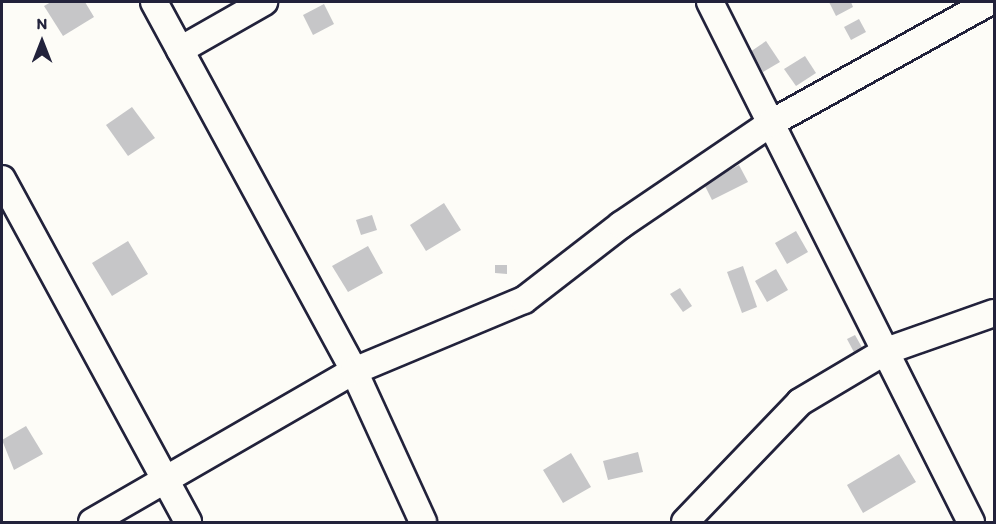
<!DOCTYPE html>
<html>
<head>
<meta charset="utf-8">
<style>
  body { margin:0 }
  #map { position:relative; width:996px; height:524px; overflow:hidden; background:#fdfcf7; font-family:Itim,sans-serif }
  div>[style] { position:absolute }
  .building>* { inset:0; background:#c6c6c8 }
  .roads { filter:drop-shadow(2px 0 #22223b) drop-shadow(-2px 0 #22223b) drop-shadow(0 2px #22223b) drop-shadow(0 -2px #22223b) }
  .minor>* { height:26px; margin:-13px; padding:0 13px; transform-origin:13px; border-radius:13px; background:#fdfcf7 }
  span { translate:-50% -50%; white-space:nowrap; text-align:center; line-height:1.15; -webkit-text-stroke:5px #fdfcf7; paint-order:stroke }
  .frame { position:absolute; inset:0; border:3px solid #22223b; pointer-events:none }
  .north { position:absolute; left:12px; top:12px; width:60px; height:60px; -webkit-text-stroke:4px #fdfcf7; paint-order:stroke; rotate:0deg; font-size:16px; font-weight:700; line-height:24px; text-align:center; color:#22223b }
  .north::after { content:''; display:block; margin:auto; width:21px; height:27px; background:#22223b; clip-path:polygon(50% 0,100% 100%,50% 72%,0 100%) }
</style>
</head>
<body>
<div id="map">
  <div class="building">
    <div style="clip-path:polygon(51px 2px,85px 2px,94px 17px,63px 36px,44px 6px)"></div>
    <div style="clip-path:polygon(829px 2px,851px 2px,853px 7px,836px 16px)"></div>
    <div style="clip-path:polygon(324px 4px,334px 24px,313px 35px,303px 15px)"></div>
    <div style="clip-path:polygon(859px 19px,866px 32px,851px 40px,844px 27px)"></div>
    <div style="clip-path:polygon(766px 41px,780px 62px,763px 72px,750px 52px)"></div>
    <div style="clip-path:polygon(805px 56px,816px 73px,796px 86px,784px 69px)"></div>
    <div style="clip-path:polygon(132px 107px,155px 138px,128px 156px,106px 125px)"></div>
    <div style="clip-path:polygon(739px 165px,748px 182px,712px 200px,704px 184px)"></div>
    <div style="clip-path:polygon(444px 203px,461px 230px,426px 251px,410px 225px)"></div>
    <div style="clip-path:polygon(372px 215px,377px 230px,361px 235px,356px 220px)"></div>
    <div style="clip-path:polygon(796px 231px,808px 252px,787px 264px,775px 243px)"></div>
    <div style="clip-path:polygon(128px 241px,148px 274px,112px 296px,92px 263px)"></div>
    <div style="clip-path:polygon(368px 246px,383px 273px,348px 292px,332px 266px)"></div>
    <div style="clip-path:polygon(495px 265px,507px 265px,507px 274px,495px 273px)"></div>
    <div style="clip-path:polygon(743px 266px,757px 307px,742px 313px,727px 272px)"></div>
    <div style="clip-path:polygon(776px 269px,788px 290px,767px 302px,755px 281px)"></div>
    <div style="clip-path:polygon(680px 288px,692px 306px,683px 312px,670px 294px)"></div>
    <div style="clip-path:polygon(855px 335px,864px 351px,856px 356px,847px 339px)"></div>
    <div style="clip-path:polygon(26px 426px,43px 454px,14px 470px,2px 440px)"></div>
    <div style="clip-path:polygon(638px 452px,643px 472px,608px 480px,603px 461px)"></div>
    <div style="clip-path:polygon(571px 453px,591px 487px,563px 503px,543px 470px)"></div>
    <div style="clip-path:polygon(899px 454px,916px 482px,863px 513px,847px 485px)"></div>
  </div>
  <div class="roads">
    <div class="minor">
      <div style="left:154px;top:2px;width:420px;rotate:61.5deg"></div>
      <div style="left:354px;top:371px;width:166px;rotate:65.4deg"></div>
      <div style="left:710px;top:2px;width:582px;rotate:63.35deg"></div>
      <div style="left:180px;top:50px;width:97px;rotate:-29.7deg"></div>
      <div style="left:2px;top:179px;width:390px;rotate:61.5deg"></div>
      <div style="left:92px;top:522px;width:302px;rotate:-30deg"></div>
      <div style="left:354px;top:371px;width:184px;rotate:-22.7deg"></div>
      <div style="left:524px;top:300px;width:123px;rotate:-37.7deg"></div>
      <div style="left:621px;top:225px;width:181px;rotate:-34.2deg"></div>
      <div style="left:771px;top:123px;width:249px;rotate:-29deg"></div>
      <div style="left:685px;top:522px;width:166px;rotate:-46.2deg"></div>
      <div style="left:800px;top:402px;width:100px;rotate:-30.7deg"></div>
      <div style="left:886px;top:351px;width:114px;rotate:-19.4deg"></div>
    </div>
  </div>
  <div class="frame"></div>
  <div class="north">N</div>
</div>
</body>
</html>
